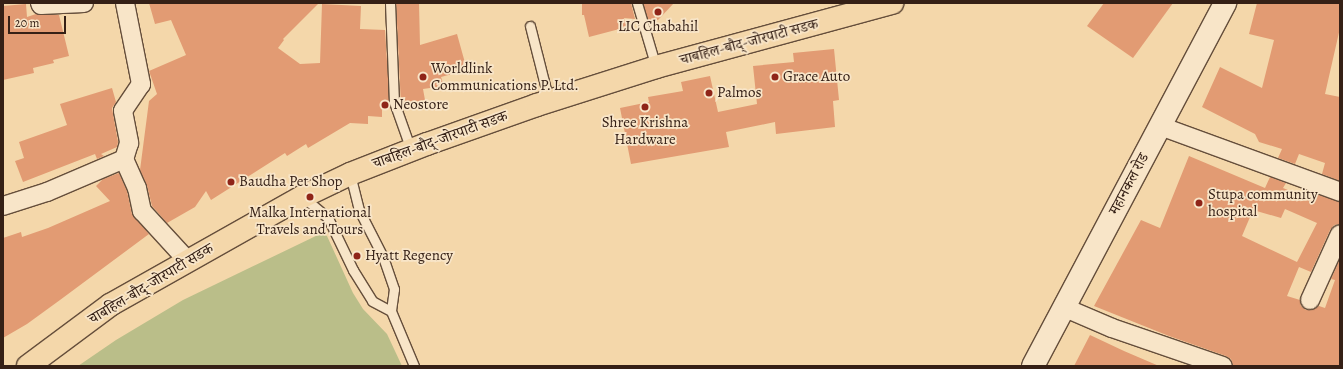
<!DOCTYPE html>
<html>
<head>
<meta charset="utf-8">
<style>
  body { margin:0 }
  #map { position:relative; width:1343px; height:369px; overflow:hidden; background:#f4d7aa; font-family:Alegreya,"Noto Serif Devanagari",serif }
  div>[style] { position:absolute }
  .green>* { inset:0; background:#babe89 }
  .building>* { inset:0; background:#e29b73 }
  .roads { filter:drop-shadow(1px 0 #654e3b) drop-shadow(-1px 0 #654e3b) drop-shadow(0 1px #654e3b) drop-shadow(0 -1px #654e3b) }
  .lane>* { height:9px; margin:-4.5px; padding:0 4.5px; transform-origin:4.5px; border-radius:4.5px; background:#f8e5c8 }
  .street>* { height:18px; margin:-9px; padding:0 9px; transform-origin:9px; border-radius:9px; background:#f8e5c8 }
  .secondary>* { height:22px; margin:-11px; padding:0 11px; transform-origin:11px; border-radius:11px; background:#f8e5c8 }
  .primary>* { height:22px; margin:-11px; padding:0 11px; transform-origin:11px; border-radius:11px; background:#f4d7aa }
  .dots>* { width:11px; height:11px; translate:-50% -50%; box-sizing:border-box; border:2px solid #f8e5c8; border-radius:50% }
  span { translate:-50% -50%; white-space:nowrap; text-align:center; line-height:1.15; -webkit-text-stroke:3.5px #f8e5c8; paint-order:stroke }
  .poi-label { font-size:15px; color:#352016 }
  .left { translate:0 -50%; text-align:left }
  .street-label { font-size:15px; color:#352016 }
  .frame { position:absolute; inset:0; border:4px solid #352016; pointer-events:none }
  .scale { position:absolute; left:8px; top:16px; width:58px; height:18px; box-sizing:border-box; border:2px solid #352016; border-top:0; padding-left:5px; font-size:12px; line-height:14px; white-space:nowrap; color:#352016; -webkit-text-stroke:3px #f8e5c8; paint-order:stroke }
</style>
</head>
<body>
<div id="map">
  <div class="green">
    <div style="clip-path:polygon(320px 234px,327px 236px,353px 293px,363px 309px,387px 334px,402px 366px,78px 366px,116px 340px,183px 300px)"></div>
  </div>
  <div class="building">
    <div style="clip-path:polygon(149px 3px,318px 4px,283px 39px,284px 40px,278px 48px,300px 64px,320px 63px,322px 4px,361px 6px,360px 29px,385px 30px,390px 108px,382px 110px,382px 117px,368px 116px,368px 124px,350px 123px,308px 148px,306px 144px,287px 156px,285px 153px,211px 200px,206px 191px,195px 207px,167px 223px,152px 206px,147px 186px,140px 170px,149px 101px,157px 94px,149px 71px,186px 55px,171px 20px,155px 24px)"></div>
    <div style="clip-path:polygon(396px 3px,419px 3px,420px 45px,457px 34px,467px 70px,441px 77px,444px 86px,423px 89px,425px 100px,401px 105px)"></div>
    <div style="clip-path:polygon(582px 3px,631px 3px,635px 19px,624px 18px,627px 27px,589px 37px,584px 15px,582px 15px)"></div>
    <div style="clip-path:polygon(643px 3px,674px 3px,658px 20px,648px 20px)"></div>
    <div style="clip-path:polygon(1104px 3px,1173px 3px,1133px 58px,1087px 26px)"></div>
    <div style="clip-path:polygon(1257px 3px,1340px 3px,1340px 28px,1325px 94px,1340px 97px,1340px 181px,1322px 174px,1325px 163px,1299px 154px,1295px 164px,1278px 158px,1282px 149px,1259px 142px,1255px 134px,1202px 107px,1220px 67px,1262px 88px,1274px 40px,1249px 34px)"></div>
    <div style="clip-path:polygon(26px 4px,27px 17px,36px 14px,59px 15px,69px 56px,53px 60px,54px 63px,33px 68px,34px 73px,3px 80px,3px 6px)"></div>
    <div style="clip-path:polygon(834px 49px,839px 100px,833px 101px,835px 127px,776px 134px,775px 122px,726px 132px,729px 147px,631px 164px,620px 108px,649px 102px,648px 97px,683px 91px,681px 82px,710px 76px,718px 112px,757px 104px,753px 66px,794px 62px,793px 53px)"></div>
    <div style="clip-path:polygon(112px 88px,116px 102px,112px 108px,118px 142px,117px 147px,101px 154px,104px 156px,97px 159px,95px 154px,23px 182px,15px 161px,24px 158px,19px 142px,67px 125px,60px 104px)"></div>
    <div style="clip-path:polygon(evenodd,1189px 156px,1265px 188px,1270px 177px,1286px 183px,1283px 188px,1314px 201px,1316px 194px,1340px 202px,1340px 224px,1334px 225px,1330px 230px,1311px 272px,1299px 267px,1287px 296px,1300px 300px,1301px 306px,1306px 310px,1311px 310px,1319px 306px,1325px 308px,1335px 280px,1331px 279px,1340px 259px,1340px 366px,1233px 366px,1231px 359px,1226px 356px,1169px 336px,1094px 306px,1141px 220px,1160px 228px,1189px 156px,1285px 209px,1317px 223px,1297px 262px,1242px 236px,1253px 210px,1281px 218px,1285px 209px)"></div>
    <div style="clip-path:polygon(119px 173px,127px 191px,132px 214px,149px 234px,60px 300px,27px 324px,3px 338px,3px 238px,21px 232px,22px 237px,48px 228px,110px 201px,96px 186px,103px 179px)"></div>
    <div style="clip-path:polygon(1090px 335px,1124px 351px,1159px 366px,1074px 366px)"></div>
  </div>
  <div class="roads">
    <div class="lane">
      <div style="left:390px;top:3px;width:99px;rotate:87.7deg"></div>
      <div style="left:394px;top:102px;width:51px;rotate:70.5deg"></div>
      <div style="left:637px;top:3px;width:67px;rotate:73.5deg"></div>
      <div style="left:530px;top:26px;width:77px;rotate:75.8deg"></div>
      <div style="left:350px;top:174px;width:37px;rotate:76deg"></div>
      <div style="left:359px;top:210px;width:53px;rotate:62.9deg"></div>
      <div style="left:383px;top:257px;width:34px;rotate:71deg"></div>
      <div style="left:394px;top:289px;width:22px;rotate:98deg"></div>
      <div style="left:391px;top:311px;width:60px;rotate:67.3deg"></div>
      <div style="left:303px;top:197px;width:33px;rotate:40deg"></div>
      <div style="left:328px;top:218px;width:58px;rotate:64.3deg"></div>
      <div style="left:353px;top:270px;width:36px;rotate:58deg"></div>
      <div style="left:372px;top:301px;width:21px;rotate:28deg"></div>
    </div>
    <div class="street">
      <div style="left:40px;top:3px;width:2px;rotate:63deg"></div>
      <div style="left:41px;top:5px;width:43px;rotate:-2.7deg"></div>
      <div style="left:125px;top:3px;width:83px;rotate:78.8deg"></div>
      <div style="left:141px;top:84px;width:32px;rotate:124deg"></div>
      <div style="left:123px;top:111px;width:33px;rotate:79deg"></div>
      <div style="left:129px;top:143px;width:17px;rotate:107deg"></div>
      <div style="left:124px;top:159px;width:32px;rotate:66deg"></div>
      <div style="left:137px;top:188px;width:24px;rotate:78deg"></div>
      <div style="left:142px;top:211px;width:67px;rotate:47.4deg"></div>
      <div style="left:1160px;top:126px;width:192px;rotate:20.1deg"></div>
      <div style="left:3px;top:206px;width:46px;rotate:-17.7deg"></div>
      <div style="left:47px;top:192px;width:84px;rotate:-23.2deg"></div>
      <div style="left:1310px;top:300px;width:72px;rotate:-65.6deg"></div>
      <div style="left:1063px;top:307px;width:53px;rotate:23.2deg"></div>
      <div style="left:1112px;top:328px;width:117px;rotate:18.9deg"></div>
    </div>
    <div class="secondary">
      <div style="left:1033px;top:366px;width:411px;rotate:-62.1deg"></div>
    </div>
    <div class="primary">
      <div style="left:28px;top:366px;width:102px;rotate:-36.6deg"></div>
      <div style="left:110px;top:305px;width:220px;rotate:-29.4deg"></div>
      <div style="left:302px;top:197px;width:53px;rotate:-25.6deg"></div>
      <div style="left:350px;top:174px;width:83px;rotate:-21.3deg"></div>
      <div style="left:427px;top:144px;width:117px;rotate:-19.5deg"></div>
      <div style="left:537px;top:105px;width:125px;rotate:-17.7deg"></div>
      <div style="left:656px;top:67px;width:245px;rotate:-15.2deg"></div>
    </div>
  </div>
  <div class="dots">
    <div style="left:658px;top:12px;background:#8f2418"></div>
    <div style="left:423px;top:77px;background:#8f2418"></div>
    <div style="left:775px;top:77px;background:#8f2418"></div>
    <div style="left:709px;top:93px;background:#8f2418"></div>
    <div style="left:385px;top:105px;background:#8f2418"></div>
    <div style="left:645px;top:107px;background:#8f2418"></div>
    <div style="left:231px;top:182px;background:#8f2418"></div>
    <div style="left:310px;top:197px;background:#8f2418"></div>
    <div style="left:1199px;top:203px;background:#8f2418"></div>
    <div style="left:357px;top:256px;background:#8f2418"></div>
  </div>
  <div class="poi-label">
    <span style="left:658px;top:27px">LIC Chabahil</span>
    <span class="left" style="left:431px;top:77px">Worldlink<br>Communications P. Ltd.</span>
    <span class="left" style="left:783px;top:77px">Grace Auto</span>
    <span class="left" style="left:717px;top:93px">Palmos</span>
    <span class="left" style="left:393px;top:105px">Neostore</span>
    <span style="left:645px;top:131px">Shree Krishna<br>Hardware</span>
    <span class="left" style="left:239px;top:182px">Baudha Pet Shop</span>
    <span class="left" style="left:1208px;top:203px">Stupa community<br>hospital</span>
    <span style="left:310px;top:221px">Malka International<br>Travels and Tours</span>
    <span class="left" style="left:365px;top:256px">Hyatt Regency</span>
  </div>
  <div class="street-label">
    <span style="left:749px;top:42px;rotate:-15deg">चाबहिल-बौद्-जोरपाटी सडक</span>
    <span style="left:440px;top:140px;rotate:-20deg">चाबहिल-बौद्-जोरपाटी सडक</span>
    <span style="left:1129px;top:184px;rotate:-62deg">महानकल रोड</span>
    <span style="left:151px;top:284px;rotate:-31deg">चाबहिल-बौद्-जोरपाटी सडक</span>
  </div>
  <div class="frame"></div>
  <div class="scale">20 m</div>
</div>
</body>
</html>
